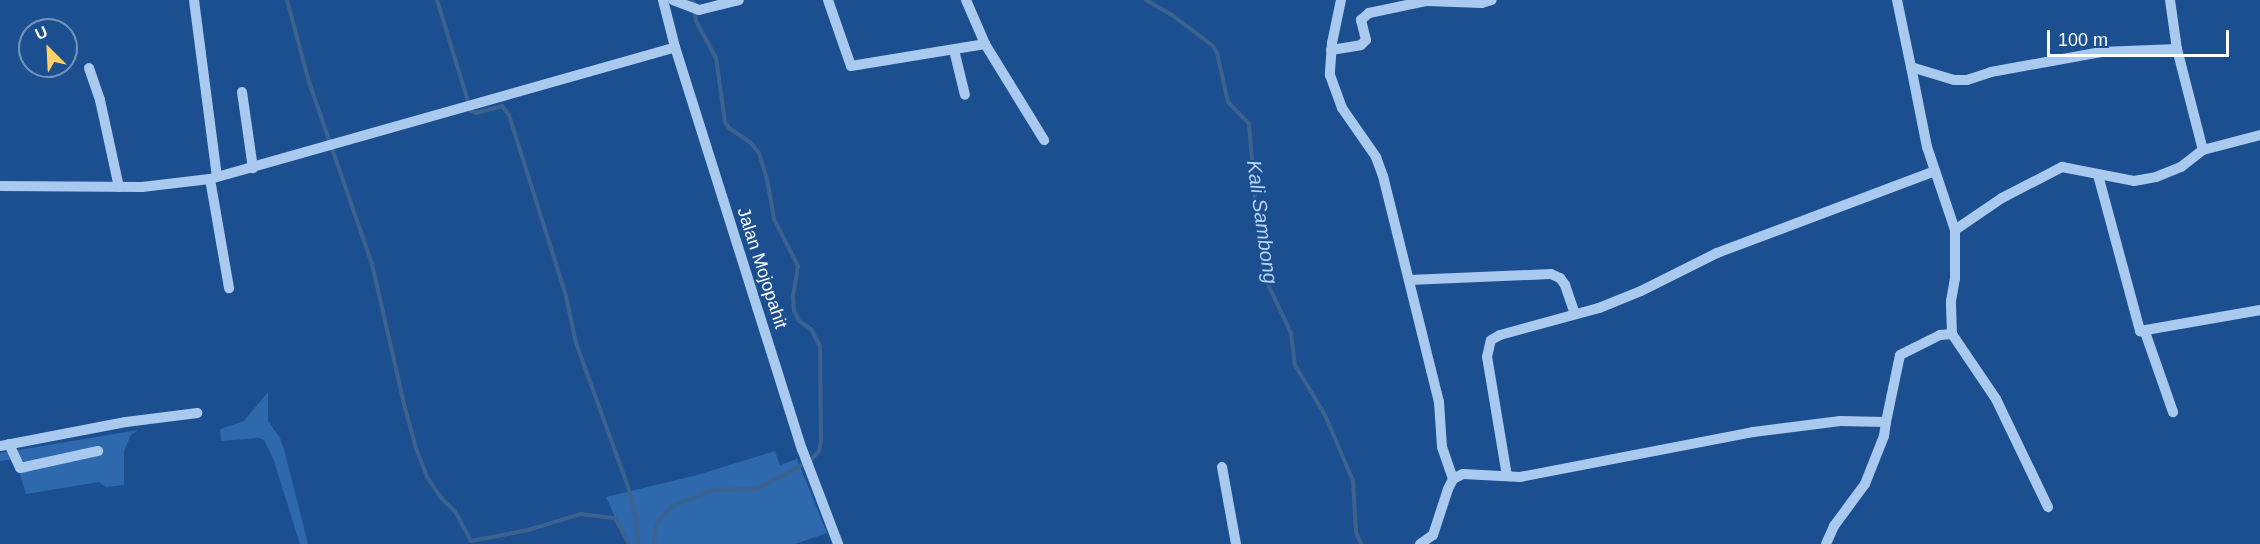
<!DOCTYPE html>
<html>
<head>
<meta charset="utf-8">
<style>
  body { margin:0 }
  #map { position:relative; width:2260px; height:544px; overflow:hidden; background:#1b4f8f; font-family:Helvetica,sans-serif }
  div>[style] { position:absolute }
  .green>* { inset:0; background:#2e69ad }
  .stream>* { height:4px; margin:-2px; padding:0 2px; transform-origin:2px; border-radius:2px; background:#3c6290 }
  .minor>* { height:10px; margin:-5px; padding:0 5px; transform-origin:5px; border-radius:5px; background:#a9c9ee }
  span { translate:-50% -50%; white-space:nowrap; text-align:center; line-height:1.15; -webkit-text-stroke:4.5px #1b4f8f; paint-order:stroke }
  .street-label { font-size:18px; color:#fff }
  .water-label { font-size:20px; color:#b5d3f5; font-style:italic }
  .north { position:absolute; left:18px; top:18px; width:60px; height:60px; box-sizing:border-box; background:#1b4f8f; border:2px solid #7695bc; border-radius:50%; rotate:336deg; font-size:16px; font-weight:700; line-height:24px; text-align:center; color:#fff }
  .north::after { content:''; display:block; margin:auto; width:21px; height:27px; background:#ffd166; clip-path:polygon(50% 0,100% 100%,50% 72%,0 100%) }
  .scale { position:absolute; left:2047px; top:30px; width:182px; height:27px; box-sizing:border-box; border:3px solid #fff; border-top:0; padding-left:8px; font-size:18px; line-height:21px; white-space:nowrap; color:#fff; -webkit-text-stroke:4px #1b4f8f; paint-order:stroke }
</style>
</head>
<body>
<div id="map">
  <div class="green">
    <div style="clip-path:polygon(268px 392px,268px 421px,280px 438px,285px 453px,308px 544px,300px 544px,273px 458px,264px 440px,258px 438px,221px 441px,220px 429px,244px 421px)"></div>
    <div style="clip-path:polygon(138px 430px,131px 435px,124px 451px,124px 485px,106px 487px,99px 482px,26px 494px,15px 459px,0 461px,0 453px)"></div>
    <div style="clip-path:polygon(775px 451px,780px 465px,797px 459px,827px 533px,795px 544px,627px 544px,606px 497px,697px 475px)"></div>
  </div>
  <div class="stream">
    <div style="left:287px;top:0;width:85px;rotate:75deg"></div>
    <div style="left:309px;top:82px;width:193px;rotate:70.9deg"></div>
    <div style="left:372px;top:264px;width:148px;rotate:77.1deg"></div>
    <div style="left:405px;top:408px;width:41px;rotate:74.6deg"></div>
    <div style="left:416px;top:448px;width:31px;rotate:69deg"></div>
    <div style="left:427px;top:477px;width:25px;rotate:56deg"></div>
    <div style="left:441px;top:498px;width:19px;rotate:43deg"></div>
    <div style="left:455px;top:511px;width:34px;rotate:62deg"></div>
    <div style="left:471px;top:541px;width:58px;rotate:-10.9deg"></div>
    <div style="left:528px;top:530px;width:55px;rotate:-16.8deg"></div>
    <div style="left:581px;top:514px;width:34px;rotate:7deg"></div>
    <div style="left:615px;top:518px;width:30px;rotate:62deg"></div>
    <div style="left:437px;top:0;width:116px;rotate:73deg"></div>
    <div style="left:471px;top:111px;width:5px;rotate:22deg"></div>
    <div style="left:476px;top:113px;width:27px;rotate:-15deg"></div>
    <div style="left:502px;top:106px;width:11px;rotate:52deg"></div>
    <div style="left:509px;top:115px;width:190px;rotate:72.5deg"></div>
    <div style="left:566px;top:296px;width:48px;rotate:78deg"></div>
    <div style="left:576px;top:343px;width:153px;rotate:70.1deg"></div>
    <div style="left:628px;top:487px;width:34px;rotate:76deg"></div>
    <div style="left:636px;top:520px;width:24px;rotate:85deg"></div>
    <div style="left:1146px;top:0;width:30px;rotate:30deg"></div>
    <div style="left:1172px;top:15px;width:51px;rotate:37.1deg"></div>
    <div style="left:1213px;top:46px;width:8px;rotate:60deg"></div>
    <div style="left:1217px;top:53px;width:50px;rotate:77.3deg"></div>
    <div style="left:1228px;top:102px;width:30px;rotate:46deg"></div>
    <div style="left:1249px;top:124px;width:83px;rotate:85.2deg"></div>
    <div style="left:1256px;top:207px;width:74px;rotate:82.2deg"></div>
    <div style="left:1266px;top:280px;width:59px;rotate:64.7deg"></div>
    <div style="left:1291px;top:333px;width:32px;rotate:83deg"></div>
    <div style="left:1295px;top:365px;width:58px;rotate:59deg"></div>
    <div style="left:1325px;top:415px;width:72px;rotate:67deg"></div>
    <div style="left:1353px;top:481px;width:51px;rotate:86.6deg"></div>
    <div style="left:1356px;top:532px;width:13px;rotate:67deg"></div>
    <div style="left:654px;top:544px;width:20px;rotate:-84deg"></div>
    <div style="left:656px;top:524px;width:24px;rotate:-48deg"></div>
    <div style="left:672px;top:506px;width:45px;rotate:-20.9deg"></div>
    <div style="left:714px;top:490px;width:42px;rotate:-1.4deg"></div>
    <div style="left:756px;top:489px;width:61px;rotate:-27.4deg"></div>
    <div style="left:810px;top:461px;width:13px;rotate:-48deg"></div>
    <div style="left:819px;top:451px;width:10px;rotate:-79deg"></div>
    <div style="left:821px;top:441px;width:95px;rotate:-90.6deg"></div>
    <div style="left:820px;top:346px;width:19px;rotate:-118deg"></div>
    <div style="left:811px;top:329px;width:14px;rotate:-146deg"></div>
    <div style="left:799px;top:321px;width:11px;rotate:-117deg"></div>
    <div style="left:794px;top:311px;width:14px;rotate:-94deg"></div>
    <div style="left:793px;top:297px;width:31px;rotate:-81deg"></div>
    <div style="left:798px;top:266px;width:53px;rotate:-117.1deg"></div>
    <div style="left:774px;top:219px;width:41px;rotate:-99.9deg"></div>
    <div style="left:767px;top:179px;width:27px;rotate:-107deg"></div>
    <div style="left:759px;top:153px;width:13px;rotate:-129deg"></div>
    <div style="left:751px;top:143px;width:25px;rotate:-146deg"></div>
    <div style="left:730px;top:129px;width:9px;rotate:-126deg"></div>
    <div style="left:725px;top:122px;width:65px;rotate:-98deg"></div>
    <div style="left:716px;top:58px;width:42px;rotate:-118.4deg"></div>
    <div style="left:696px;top:21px;width:21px;rotate:-98deg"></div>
  </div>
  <div class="minor">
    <div style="left:194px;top:0;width:178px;rotate:82.6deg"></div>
    <div style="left:663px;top:0;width:49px;rotate:75.7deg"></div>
    <div style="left:675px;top:47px;width:422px;rotate:72.5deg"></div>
    <div style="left:802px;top:449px;width:102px;rotate:69.2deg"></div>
    <div style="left:673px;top:0;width:28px;rotate:21deg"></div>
    <div style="left:699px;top:10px;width:41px;rotate:-14deg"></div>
    <div style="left:828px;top:0;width:70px;rotate:70.8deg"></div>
    <div style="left:851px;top:66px;width:136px;rotate:-9.3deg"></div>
    <div style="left:966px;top:0;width:48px;rotate:66.6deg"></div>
    <div style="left:985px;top:44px;width:113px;rotate:58.4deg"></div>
    <div style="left:1341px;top:0;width:44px;rotate:101.8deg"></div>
    <div style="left:1332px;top:43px;width:32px;rotate:94deg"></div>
    <div style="left:1330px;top:75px;width:35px;rotate:70deg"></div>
    <div style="left:1342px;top:108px;width:60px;rotate:55.2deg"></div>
    <div style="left:1376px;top:157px;width:20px;rotate:70deg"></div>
    <div style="left:1383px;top:176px;width:200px;rotate:76.1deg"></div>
    <div style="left:1431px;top:370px;width:33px;rotate:76deg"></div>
    <div style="left:1439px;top:402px;width:45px;rotate:86.2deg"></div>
    <div style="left:1442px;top:447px;width:34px;rotate:71deg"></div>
    <div style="left:1897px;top:0;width:68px;rotate:78.2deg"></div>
    <div style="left:2170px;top:0;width:49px;rotate:81.9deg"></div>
    <div style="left:954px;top:50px;width:46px;rotate:76.3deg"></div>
    <div style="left:1331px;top:50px;width:30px;rotate:-9deg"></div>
    <div style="left:1361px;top:45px;width:7px;rotate:-45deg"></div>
    <div style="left:1366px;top:40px;width:21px;rotate:-104deg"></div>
    <div style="left:1361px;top:20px;width:11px;rotate:-41deg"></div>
    <div style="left:1369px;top:13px;width:58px;rotate:-11.9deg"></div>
    <div style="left:1426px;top:1px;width:56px;rotate:2deg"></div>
    <div style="left:1482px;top:3px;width:10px;rotate:-17deg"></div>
    <div style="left:89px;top:68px;width:34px;rotate:71deg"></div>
    <div style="left:100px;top:100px;width:89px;rotate:77.7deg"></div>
    <div style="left:242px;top:92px;width:77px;rotate:81.8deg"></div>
    <div style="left:2098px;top:175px;width:162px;rotate:74.9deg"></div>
    <div style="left:2140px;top:331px;width:122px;rotate:-9.9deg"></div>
    <div style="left:210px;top:179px;width:111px;rotate:80.1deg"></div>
    <div style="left:0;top:186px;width:142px;rotate:0.4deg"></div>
    <div style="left:142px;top:187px;width:68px;rotate:-6.7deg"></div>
    <div style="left:210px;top:179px;width:483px;rotate:-15.8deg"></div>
    <div style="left:1955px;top:230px;width:57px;rotate:-34.2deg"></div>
    <div style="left:2002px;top:198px;width:68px;rotate:-27.3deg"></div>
    <div style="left:2062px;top:167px;width:73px;rotate:11deg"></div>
    <div style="left:2134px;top:181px;width:22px;rotate:-10deg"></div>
    <div style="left:2156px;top:177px;width:27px;rotate:-22deg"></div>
    <div style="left:2181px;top:167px;width:28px;rotate:-38deg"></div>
    <div style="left:1409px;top:280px;width:142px;rotate:-2.4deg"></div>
    <div style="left:1551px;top:274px;width:10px;rotate:24deg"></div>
    <div style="left:1560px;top:278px;width:9px;rotate:54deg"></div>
    <div style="left:1565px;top:285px;width:31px;rotate:71deg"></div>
    <div style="left:2145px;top:332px;width:85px;rotate:70.7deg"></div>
    <div style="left:1952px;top:334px;width:78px;rotate:55.9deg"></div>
    <div style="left:1996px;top:399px;width:120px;rotate:64.3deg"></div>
    <div style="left:9px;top:444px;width:26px;rotate:65deg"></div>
    <div style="left:20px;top:468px;width:80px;rotate:-12.3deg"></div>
    <div style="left:0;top:446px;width:128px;rotate:-10.8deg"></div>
    <div style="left:126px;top:422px;width:72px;rotate:-7.2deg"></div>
    <div style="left:1222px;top:467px;width:78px;rotate:79.7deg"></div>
    <div style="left:1507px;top:476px;width:121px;rotate:-99.5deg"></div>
    <div style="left:1487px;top:357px;width:17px;rotate:-77deg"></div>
    <div style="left:1491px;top:340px;width:10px;rotate:-29deg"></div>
    <div style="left:1500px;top:335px;width:103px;rotate:-15.3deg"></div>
    <div style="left:1599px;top:308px;width:45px;rotate:-22deg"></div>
    <div style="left:1641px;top:291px;width:85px;rotate:-26.6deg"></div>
    <div style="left:1717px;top:253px;width:233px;rotate:-20.6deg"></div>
    <div style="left:1420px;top:544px;width:16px;rotate:-35deg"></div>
    <div style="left:1433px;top:535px;width:48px;rotate:-71.9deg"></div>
    <div style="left:1448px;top:489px;width:11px;rotate:-63deg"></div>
    <div style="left:1453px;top:479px;width:11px;rotate:-27deg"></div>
    <div style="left:1463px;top:474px;width:57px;rotate:3deg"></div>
    <div style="left:1520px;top:477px;width:237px;rotate:-10.9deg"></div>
    <div style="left:1753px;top:432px;width:88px;rotate:-7.2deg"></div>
    <div style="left:1840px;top:421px;width:46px;rotate:1.2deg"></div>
    <div style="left:1886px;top:422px;width:68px;rotate:-78.2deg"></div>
    <div style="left:1900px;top:355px;width:45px;rotate:-26.6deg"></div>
    <div style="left:1940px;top:335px;width:12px;rotate:-5deg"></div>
    <div style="left:1952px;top:334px;width:33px;rotate:-92deg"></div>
    <div style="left:1951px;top:301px;width:23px;rotate:-80deg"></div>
    <div style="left:1955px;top:278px;width:48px;rotate:-90deg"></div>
    <div style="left:1955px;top:230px;width:88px;rotate:-108.6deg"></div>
    <div style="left:1927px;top:147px;width:82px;rotate:-101.3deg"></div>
    <div style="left:1911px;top:67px;width:45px;rotate:16.8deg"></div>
    <div style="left:1954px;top:80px;width:13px"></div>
    <div style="left:1967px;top:80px;width:25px;rotate:-18deg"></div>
    <div style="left:1991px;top:72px;width:112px;rotate:-10.3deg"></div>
    <div style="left:2101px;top:52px;width:76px;rotate:-2.3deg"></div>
    <div style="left:2177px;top:49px;width:104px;rotate:75.6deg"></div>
    <div style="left:2203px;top:150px;width:59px;rotate:-14.7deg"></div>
    <div style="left:1826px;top:544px;width:20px;rotate:-66deg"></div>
    <div style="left:1834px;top:526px;width:52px;rotate:-53.6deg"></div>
    <div style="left:1865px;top:484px;width:52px;rotate:-68.4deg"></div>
    <div style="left:1884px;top:436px;width:14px;rotate:-82deg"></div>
  </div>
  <div class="street-label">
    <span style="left:762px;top:268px;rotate:72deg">Jalan Mojopahit</span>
  </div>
  <div class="water-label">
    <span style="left:1262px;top:222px;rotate:82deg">Kali Sambong</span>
  </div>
  <div class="north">U</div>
  <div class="scale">100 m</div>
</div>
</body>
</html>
